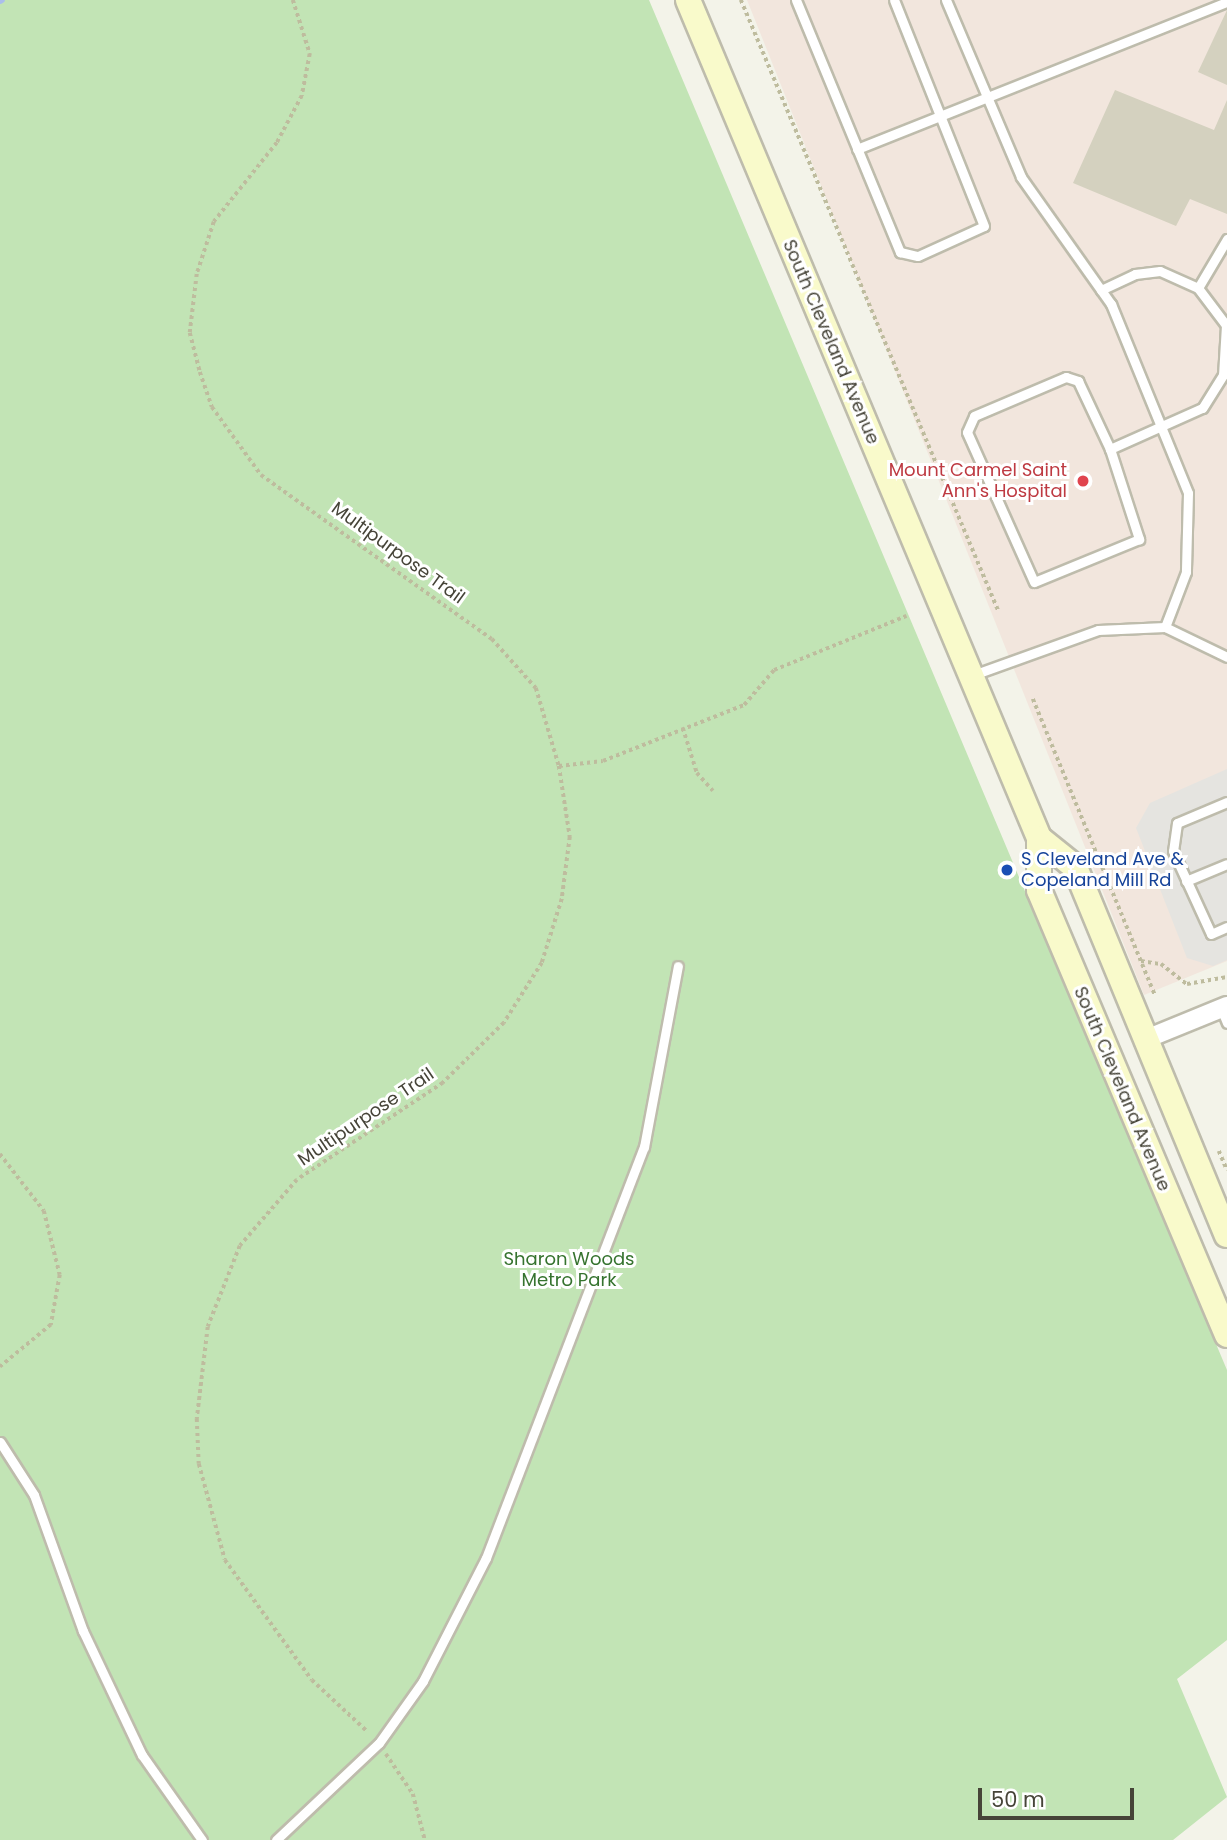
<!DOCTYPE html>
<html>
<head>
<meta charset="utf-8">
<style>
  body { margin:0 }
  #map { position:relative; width:1227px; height:1840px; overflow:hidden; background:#f3f3e9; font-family:Poppins,sans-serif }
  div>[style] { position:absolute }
  .medical>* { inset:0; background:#f2e6dd }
  .green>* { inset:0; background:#c2e4b5 }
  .parking>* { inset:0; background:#e5e4e0 }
  .stream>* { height:6px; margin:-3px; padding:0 3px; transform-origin:3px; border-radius:3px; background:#aabeeb }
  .building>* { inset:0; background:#d4d1bf }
  .path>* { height:3.5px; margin-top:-1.75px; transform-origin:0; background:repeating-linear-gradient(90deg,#bebc9e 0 3.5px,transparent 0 7px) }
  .roads { filter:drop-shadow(2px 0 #bebcac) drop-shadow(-2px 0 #bebcac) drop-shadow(0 2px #bebcac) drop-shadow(0 -2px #bebcac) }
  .service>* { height:9px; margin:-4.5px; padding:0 4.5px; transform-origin:4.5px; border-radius:4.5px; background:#fff }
  .minor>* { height:18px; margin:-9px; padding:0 9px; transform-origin:9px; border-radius:9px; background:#fff }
  .secondary>* { height:24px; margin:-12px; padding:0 12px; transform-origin:12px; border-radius:12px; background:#f9facb }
  .dots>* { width:19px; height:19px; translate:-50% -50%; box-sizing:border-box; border:4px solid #fff; border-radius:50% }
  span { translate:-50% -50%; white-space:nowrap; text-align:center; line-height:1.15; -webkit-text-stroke:6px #fff; paint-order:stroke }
  .street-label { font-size:18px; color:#464438 }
  .health-label { font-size:18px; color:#be3a42 }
  .right { translate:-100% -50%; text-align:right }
  .transit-label { font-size:18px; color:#164399 }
  .left { translate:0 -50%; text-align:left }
  .park-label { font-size:18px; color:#36732f }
  .scale { position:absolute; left:978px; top:1788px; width:156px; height:32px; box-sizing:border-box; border:4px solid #464438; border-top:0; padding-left:9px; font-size:21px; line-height:24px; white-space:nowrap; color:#464438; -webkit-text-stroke:5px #fff; paint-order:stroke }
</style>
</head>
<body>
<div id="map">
  <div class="medical">
    <div style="clip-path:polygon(747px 0,1227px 0,1227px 961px,1144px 995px)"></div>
  </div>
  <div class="green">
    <div style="clip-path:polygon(0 0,649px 0,1227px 1370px,1227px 1640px,1177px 1679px,1227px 1797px,1173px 1840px,0 1840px)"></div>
  </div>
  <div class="parking">
    <div style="clip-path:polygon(1227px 769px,1227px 960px,1213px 966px,1187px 958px,1136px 828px,1150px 803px)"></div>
  </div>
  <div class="stream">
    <div style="left:0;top:1px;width:2px;rotate:-27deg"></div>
  </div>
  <div class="building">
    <div style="clip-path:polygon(1227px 10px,1227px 85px,1198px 72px)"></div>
    <div style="clip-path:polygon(1115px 90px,1214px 130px,1227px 100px,1227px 214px,1190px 199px,1176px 226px,1073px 183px)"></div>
  </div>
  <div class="path">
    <div style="left:293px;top:0;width:57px;rotate:72.5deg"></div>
    <div style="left:310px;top:54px;width:43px;rotate:100.8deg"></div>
    <div style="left:302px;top:96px;width:53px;rotate:118deg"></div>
    <div style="left:277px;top:143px;width:101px;rotate:128.6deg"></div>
    <div style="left:214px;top:222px;width:55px;rotate:108.1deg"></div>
    <div style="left:197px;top:274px;width:59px;rotate:96.8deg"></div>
    <div style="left:190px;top:333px;width:40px;rotate:75.6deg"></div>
    <div style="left:200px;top:372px;width:37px;rotate:71deg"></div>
    <div style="left:212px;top:407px;width:84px;rotate:54.2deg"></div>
    <div style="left:261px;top:475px;width:283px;rotate:35.4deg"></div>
    <div style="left:492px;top:639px;width:66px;rotate:48.1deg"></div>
    <div style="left:536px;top:688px;width:81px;rotate:73.6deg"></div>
    <div style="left:559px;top:766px;width:72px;rotate:81.2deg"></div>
    <div style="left:570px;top:837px;width:63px;rotate:97.4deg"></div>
    <div style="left:562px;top:899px;width:67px;rotate:107.4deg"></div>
    <div style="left:542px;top:963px;width:71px;rotate:122.3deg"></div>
    <div style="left:504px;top:1023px;width:86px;rotate:135.5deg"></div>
    <div style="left:443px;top:1083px;width:175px;rotate:146.4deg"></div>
    <div style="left:297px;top:1180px;width:87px;rotate:130.8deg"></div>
    <div style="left:240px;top:1246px;width:87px;rotate:111.6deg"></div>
    <div style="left:208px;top:1327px;width:93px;rotate:96.8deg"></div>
    <div style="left:197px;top:1419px;width:45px;rotate:87.5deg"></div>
    <div style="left:199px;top:1464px;width:99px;rotate:74.8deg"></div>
    <div style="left:225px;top:1560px;width:148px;rotate:54.1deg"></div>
    <div style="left:312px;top:1680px;width:76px;rotate:42.9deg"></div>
    <div style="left:741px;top:0;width:662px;rotate:67.15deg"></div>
    <div style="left:1033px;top:699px;width:320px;rotate:67.6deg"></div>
    <div style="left:683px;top:728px;width:47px;rotate:72.7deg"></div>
    <div style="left:697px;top:773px;width:24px;rotate:48deg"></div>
    <div style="left:559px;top:766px;width:44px;rotate:-6.5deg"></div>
    <div style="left:603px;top:761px;width:152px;rotate:-21.7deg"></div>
    <div style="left:744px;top:705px;width:46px;rotate:-49.4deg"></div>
    <div style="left:774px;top:670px;width:143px;rotate:-22.2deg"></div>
    <div style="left:1141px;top:961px;width:20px;rotate:9deg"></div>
    <div style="left:1161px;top:964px;width:33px;rotate:38deg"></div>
    <div style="left:1187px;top:984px;width:41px;rotate:-9.9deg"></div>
    <div style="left:1219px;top:1151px;width:21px;rotate:67deg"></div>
    <div style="left:0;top:1154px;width:72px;rotate:52.3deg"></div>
    <div style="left:44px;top:1211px;width:66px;rotate:76deg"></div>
    <div style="left:60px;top:1275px;width:51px;rotate:100.2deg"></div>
    <div style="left:51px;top:1325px;width:66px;rotate:140.5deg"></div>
    <div style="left:386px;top:1754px;width:48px;rotate:56deg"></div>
    <div style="left:413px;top:1794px;width:48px;rotate:75.4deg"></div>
  </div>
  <div class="roads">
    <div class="service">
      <div style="left:796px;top:0;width:273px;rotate:67.6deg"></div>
      <div style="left:900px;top:252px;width:18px;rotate:13deg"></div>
      <div style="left:918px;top:256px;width:72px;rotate:-24.4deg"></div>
      <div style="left:984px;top:226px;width:243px;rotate:-111.7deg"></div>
      <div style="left:946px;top:0;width:192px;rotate:67deg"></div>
      <div style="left:1021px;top:177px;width:156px;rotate:54.7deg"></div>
      <div style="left:1111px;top:304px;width:204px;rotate:67.8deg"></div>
      <div style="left:1188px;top:493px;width:79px;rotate:91.5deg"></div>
      <div style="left:1186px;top:572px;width:59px;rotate:110.9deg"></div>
      <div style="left:857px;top:149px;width:398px;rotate:-21.7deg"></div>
      <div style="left:1198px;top:288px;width:57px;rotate:-59.4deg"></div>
      <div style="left:1101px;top:290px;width:38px;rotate:-25deg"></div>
      <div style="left:1135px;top:274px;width:25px;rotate:-7deg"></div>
      <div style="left:1160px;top:271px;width:42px;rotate:24.1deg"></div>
      <div style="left:1198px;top:288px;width:46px;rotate:52.9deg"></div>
      <div style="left:1226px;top:325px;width:50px;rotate:93.4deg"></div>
      <div style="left:1223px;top:375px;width:39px;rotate:122deg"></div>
      <div style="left:1202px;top:408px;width:101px;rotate:156deg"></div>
      <div style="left:1110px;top:449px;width:95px;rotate:72.1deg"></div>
      <div style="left:1139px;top:539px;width:113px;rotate:157.7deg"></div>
      <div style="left:1034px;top:582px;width:164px;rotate:-114.1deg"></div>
      <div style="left:967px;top:432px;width:17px;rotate:-66deg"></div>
      <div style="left:974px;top:416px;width:100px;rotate:-23deg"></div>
      <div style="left:1066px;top:377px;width:13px;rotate:18deg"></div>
      <div style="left:1078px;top:381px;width:75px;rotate:64.8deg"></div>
      <div style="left:973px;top:675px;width:133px;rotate:-19.8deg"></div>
      <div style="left:1098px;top:630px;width:67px;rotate:-2.6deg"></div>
      <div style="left:1165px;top:627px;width:69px;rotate:25.8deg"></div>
      <div style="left:1227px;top:802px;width:54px;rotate:157.2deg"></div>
      <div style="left:1177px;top:823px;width:28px;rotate:98deg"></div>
      <div style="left:1173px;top:851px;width:91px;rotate:65.4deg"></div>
      <div style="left:1211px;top:934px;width:17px;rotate:-24deg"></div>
      <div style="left:1186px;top:881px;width:44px;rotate:-22.5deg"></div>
      <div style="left:1221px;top:1008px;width:16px;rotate:68deg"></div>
      <div style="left:0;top:1442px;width:63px;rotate:57.3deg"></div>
      <div style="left:34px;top:1495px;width:145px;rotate:70.2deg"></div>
      <div style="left:83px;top:1631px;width:137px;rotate:64.6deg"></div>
      <div style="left:142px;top:1755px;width:104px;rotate:54.8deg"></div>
      <div style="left:276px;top:1840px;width:141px;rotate:-43.3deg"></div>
      <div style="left:379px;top:1743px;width:76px;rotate:-54.6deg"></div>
      <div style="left:423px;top:1681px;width:138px;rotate:-62.9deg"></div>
      <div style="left:486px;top:1558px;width:440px;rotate:-69deg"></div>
      <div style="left:644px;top:1147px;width:184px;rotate:-79.4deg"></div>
    </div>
    <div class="minor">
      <div style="left:1146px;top:1039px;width:87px;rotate:-22.2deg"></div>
    </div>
    <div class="secondary">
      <div style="left:688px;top:0;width:909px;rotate:67.27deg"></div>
      <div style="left:1039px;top:838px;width:52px;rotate:90deg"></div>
      <div style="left:1039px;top:890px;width:483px;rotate:67.1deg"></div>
      <div style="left:1039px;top:838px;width:46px;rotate:38.9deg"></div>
      <div style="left:1075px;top:867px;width:398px;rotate:67.6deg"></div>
    </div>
  </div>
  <div class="dots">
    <div style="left:1083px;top:481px;background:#e0444e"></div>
    <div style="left:1007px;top:870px;background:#1a4fb4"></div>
  </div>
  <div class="street-label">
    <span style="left:831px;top:342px;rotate:67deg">South Cleveland Avenue</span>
    <span style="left:398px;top:553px;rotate:36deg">Multipurpose Trail</span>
    <span style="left:1122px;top:1089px;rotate:67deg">South Cleveland Avenue</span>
    <span style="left:366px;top:1117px;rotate:-34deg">Multipurpose Trail</span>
  </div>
  <div class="health-label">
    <span class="right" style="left:1067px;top:481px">Mount Carmel Saint<br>Ann's Hospital</span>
  </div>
  <div class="transit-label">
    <span class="left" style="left:1021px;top:870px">S Cleveland Ave &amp;<br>Copeland Mill Rd</span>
  </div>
  <div class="park-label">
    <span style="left:569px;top:1270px">Sharon Woods<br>Metro Park</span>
  </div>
  <div class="scale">50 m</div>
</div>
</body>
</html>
